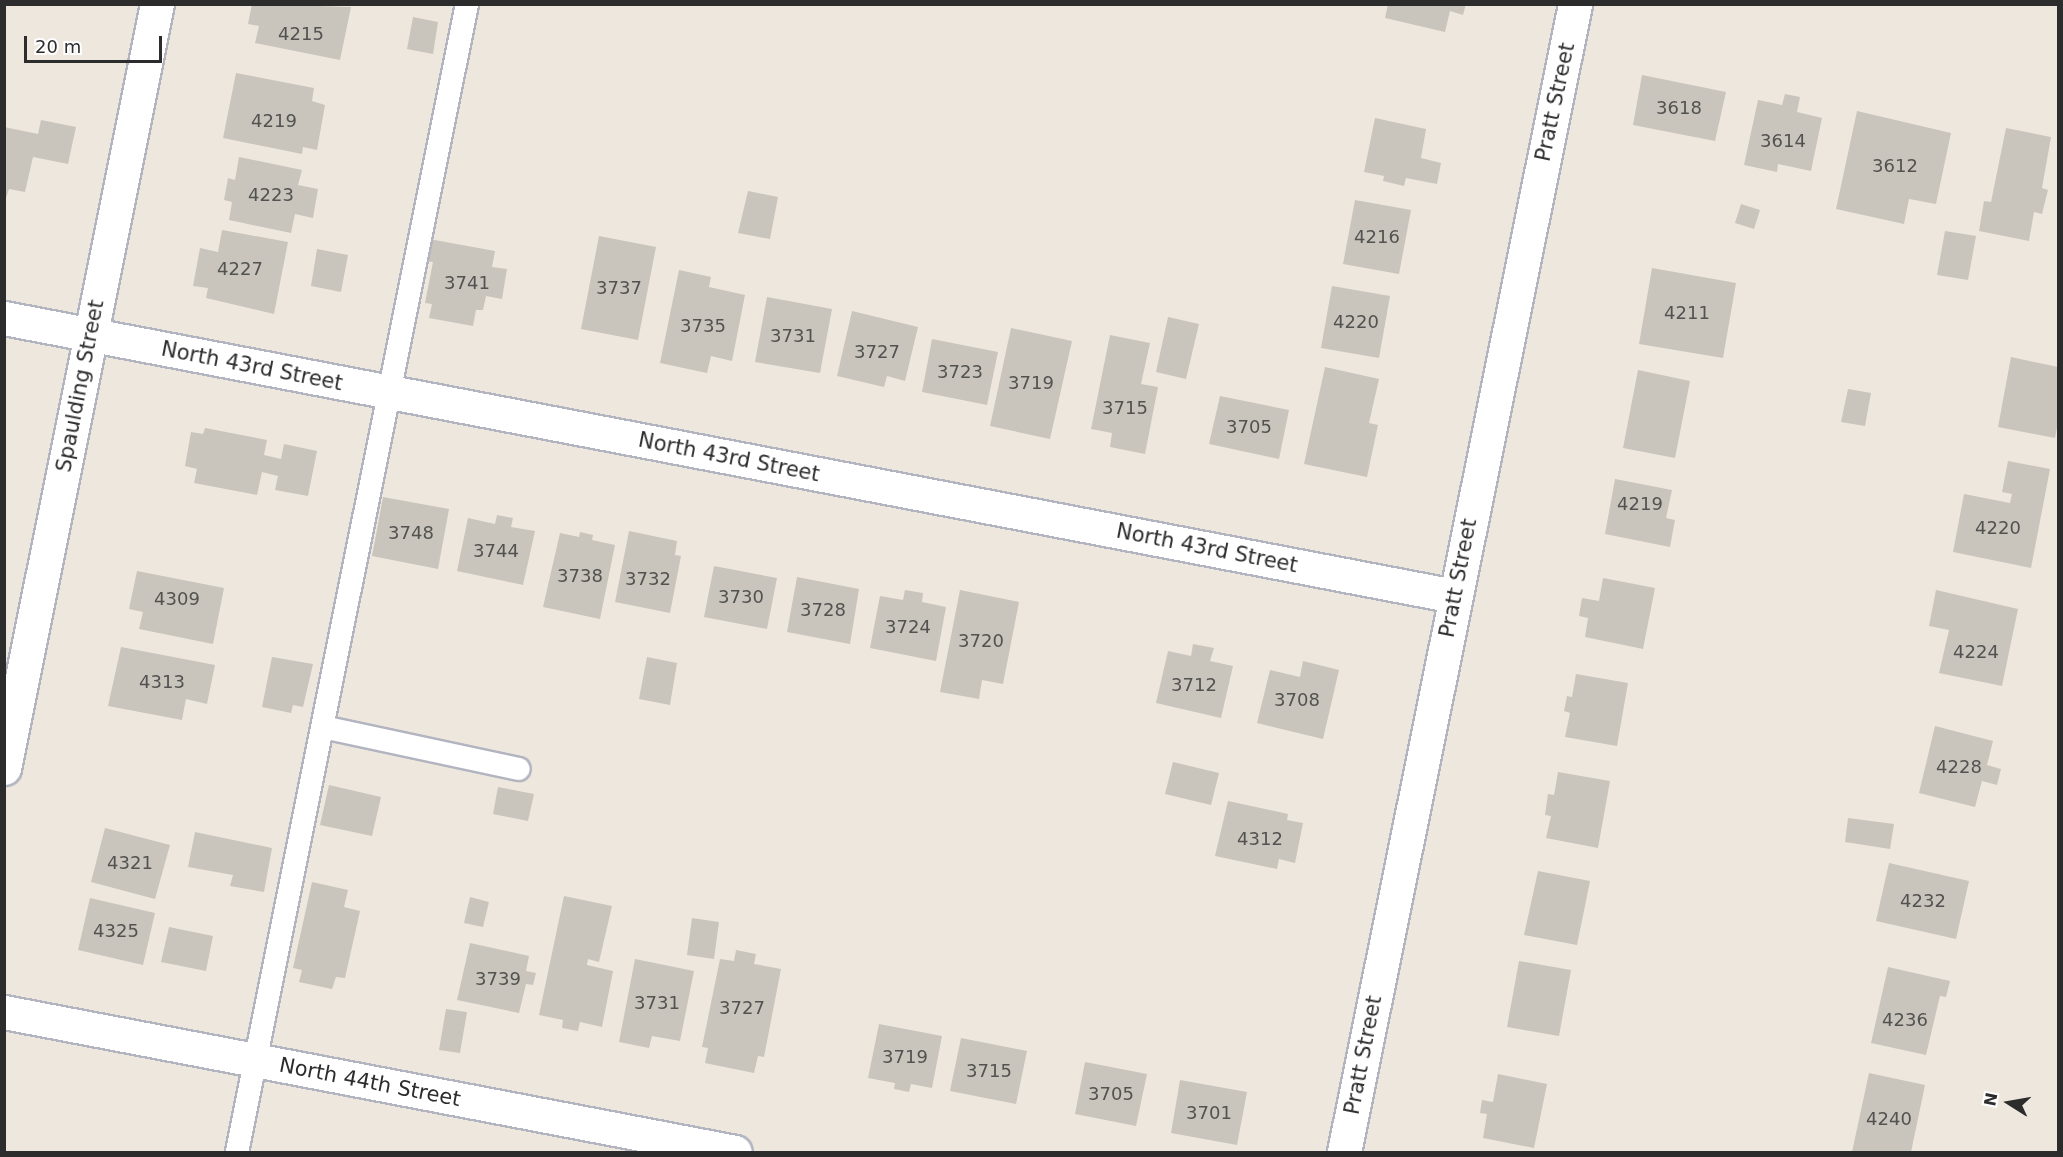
<!DOCTYPE html>
<html>
<head>
<meta charset="utf-8">
<style>
  body { margin:0 }
  #map { position:relative; width:2063px; height:1157px; overflow:hidden; background:#eee7de; font-family:"DejaVu Sans",sans-serif }
  div>[style] { position:absolute }
  .building>* { inset:0; background:#c9c5bc }
  .roads { filter:drop-shadow(2px 0 #b2b4c0) drop-shadow(-2px 0 #b2b4c0) drop-shadow(0 2px #b2b4c0) drop-shadow(0 -2px #b2b4c0) }
  .lane>* { height:22px; margin:-11px; padding:0 11px; transform-origin:11px; border-radius:11px; background:#fff }
  .street>* { height:33px; margin:-16.5px; padding:0 16.5px; transform-origin:16.5px; border-radius:16.5px; background:#fff }
  span { translate:-50% -50%; white-space:nowrap; text-align:center; line-height:1.15; -webkit-text-stroke:4.5px #fff; paint-order:stroke }
  .number-label { font-size:18px; color:#535250 }
  .number-label span { -webkit-text-stroke-width:0 }
  .street-label { font-size:21px; color:#2c2c2c }
  .frame { position:absolute; inset:0; border:6px solid #2c2c2c; pointer-events:none }
  .north { position:absolute; left:1979px; top:1073px; width:60px; height:60px; -webkit-text-stroke:4px #fff; paint-order:stroke; rotate:281deg; font-size:16px; font-weight:700; line-height:24px; text-align:center; color:#2c2c2c }
  .north::after { content:''; display:block; margin:auto; width:21px; height:27px; background:#2c2c2c; clip-path:polygon(50% 0,100% 100%,50% 72%,0 100%) }
  .scale { position:absolute; left:24px; top:36px; width:138px; height:27px; box-sizing:border-box; border:3px solid #2c2c2c; border-top:0; padding-left:8px; font-size:18px; line-height:21px; white-space:nowrap; color:#2c2c2c; -webkit-text-stroke:4px #fff; paint-order:stroke }
</style>
</head>
<body>
<div id="map">
  <div class="building">
    <div style="clip-path:polygon(252px 4px,351px 7px,340px 60px,255px 43px,259px 26px,248px 24px)"></div>
    <div style="clip-path:polygon(1388px 4px,1466px 4px,1463px 15px,1450px 11px,1445px 32px,1385px 18px)"></div>
    <div style="clip-path:polygon(413px 17px,438px 22px,433px 54px,407px 49px)"></div>
    <div style="clip-path:polygon(236px 73px,314px 88px,312px 101px,325px 105px,317px 150px,303px 147px,302px 154px,223px 138px)"></div>
    <div style="clip-path:polygon(1642px 75px,1726px 92px,1715px 141px,1633px 125px)"></div>
    <div style="clip-path:polygon(1785px 94px,1800px 97px,1797px 112px,1822px 118px,1811px 171px,1778px 164px,1777px 172px,1744px 165px,1758px 100px,1782px 105px)"></div>
    <div style="clip-path:polygon(1857px 111px,1951px 133px,1936px 204px,1909px 199px,1904px 224px,1836px 209px)"></div>
    <div style="clip-path:polygon(1375px 118px,1426px 129px,1421px 158px,1441px 163px,1437px 184px,1406px 178px,1404px 186px,1383px 181px,1384px 176px,1364px 172px)"></div>
    <div style="clip-path:polygon(41px 120px,76px 127px,68px 164px,33px 157px,25px 192px,9px 189px,4px 204px,4px 127px,38px 134px)"></div>
    <div style="clip-path:polygon(2006px 128px,2051px 137px,2042px 188px,2048px 190px,2042px 214px,2034px 212px,2029px 241px,1979px 231px,1984px 201px,1991px 202px)"></div>
    <div style="clip-path:polygon(239px 157px,302px 170px,298px 185px,318px 189px,313px 218px,295px 214px,291px 233px,229px 220px,232px 202px,224px 200px,228px 178px,235px 180px)"></div>
    <div style="clip-path:polygon(748px 191px,778px 197px,770px 239px,738px 233px)"></div>
    <div style="clip-path:polygon(1355px 200px,1411px 210px,1399px 274px,1343px 264px)"></div>
    <div style="clip-path:polygon(1741px 204px,1760px 210px,1754px 229px,1735px 223px)"></div>
    <div style="clip-path:polygon(222px 230px,288px 242px,274px 314px,206px 298px,208px 288px,193px 286px,200px 248px,218px 252px)"></div>
    <div style="clip-path:polygon(1945px 231px,1976px 236px,1968px 280px,1937px 275px)"></div>
    <div style="clip-path:polygon(599px 236px,656px 247px,638px 340px,581px 329px)"></div>
    <div style="clip-path:polygon(429px 239px,495px 251px,492px 267px,507px 269px,502px 299px,486px 296px,483px 310px,476px 310px,473px 326px,429px 318px,432px 304px,425px 303px,433px 262px,425px 261px)"></div>
    <div style="clip-path:polygon(317px 249px,348px 255px,341px 292px,311px 286px)"></div>
    <div style="clip-path:polygon(1652px 268px,1736px 283px,1723px 358px,1639px 344px)"></div>
    <div style="clip-path:polygon(679px 270px,711px 277px,709px 287px,745px 295px,732px 361px,711px 356px,707px 373px,660px 363px)"></div>
    <div style="clip-path:polygon(1332px 286px,1390px 296px,1379px 358px,1321px 348px)"></div>
    <div style="clip-path:polygon(767px 297px,832px 309px,820px 373px,755px 362px)"></div>
    <div style="clip-path:polygon(852px 311px,918px 327px,905px 381px,887px 376px,884px 387px,837px 376px)"></div>
    <div style="clip-path:polygon(1168px 317px,1199px 324px,1186px 379px,1156px 372px)"></div>
    <div style="clip-path:polygon(1011px 328px,1072px 341px,1050px 439px,990px 426px)"></div>
    <div style="clip-path:polygon(1110px 335px,1150px 343px,1141px 384px,1158px 387px,1145px 454px,1110px 447px,1112px 433px,1091px 429px)"></div>
    <div style="clip-path:polygon(932px 339px,998px 352px,987px 405px,922px 392px)"></div>
    <div style="clip-path:polygon(2011px 357px,2058px 367px,2058px 422px,2055px 438px,1998px 427px)"></div>
    <div style="clip-path:polygon(1325px 367px,1379px 379px,1369px 423px,1378px 425px,1367px 477px,1304px 464px)"></div>
    <div style="clip-path:polygon(1638px 370px,1690px 381px,1675px 458px,1623px 448px)"></div>
    <div style="clip-path:polygon(1848px 389px,1871px 393px,1865px 426px,1841px 422px)"></div>
    <div style="clip-path:polygon(1220px 396px,1289px 410px,1279px 459px,1209px 444px)"></div>
    <div style="clip-path:polygon(205px 428px,267px 440px,264px 455px,281px 459px,284px 444px,317px 451px,308px 496px,275px 490px,278px 476px,262px 472px,257px 495px,194px 483px,197px 469px,185px 466px,191px 432px,203px 434px)"></div>
    <div style="clip-path:polygon(2008px 461px,2050px 469px,2031px 568px,1953px 552px,1964px 494px,2010px 503px,2012px 494px,2002px 492px)"></div>
    <div style="clip-path:polygon(1615px 479px,1672px 490px,1666px 518px,1675px 520px,1670px 547px,1605px 534px)"></div>
    <div style="clip-path:polygon(383px 497px,449px 509px,438px 569px,372px 556px)"></div>
    <div style="clip-path:polygon(497px 515px,513px 518px,511px 527px,535px 531px,523px 585px,457px 571px,468px 518px,495px 524px)"></div>
    <div style="clip-path:polygon(629px 531px,677px 541px,675px 555px,681px 556px,670px 613px,615px 602px)"></div>
    <div style="clip-path:polygon(580px 532px,593px 535px,592px 540px,615px 545px,600px 619px,543px 607px,560px 533px,579px 537px)"></div>
    <div style="clip-path:polygon(714px 566px,777px 578px,767px 629px,704px 617px)"></div>
    <div style="clip-path:polygon(137px 571px,224px 588px,213px 644px,139px 629px,143px 612px,129px 609px)"></div>
    <div style="clip-path:polygon(797px 577px,859px 589px,850px 644px,787px 632px)"></div>
    <div style="clip-path:polygon(1603px 578px,1655px 588px,1643px 649px,1585px 637px,1588px 618px,1579px 616px,1582px 598px,1599px 601px)"></div>
    <div style="clip-path:polygon(905px 590px,923px 593px,922px 602px,946px 607px,936px 661px,870px 648px,880px 596px,903px 600px)"></div>
    <div style="clip-path:polygon(960px 590px,1019px 602px,1003px 684px,982px 680px,979px 699px,940px 692px)"></div>
    <div style="clip-path:polygon(1936px 590px,2018px 609px,2002px 686px,1939px 673px,1949px 630px,1929px 626px)"></div>
    <div style="clip-path:polygon(1193px 644px,1214px 648px,1210px 661px,1233px 666px,1221px 718px,1156px 703px,1168px 651px,1191px 656px)"></div>
    <div style="clip-path:polygon(121px 647px,215px 665px,207px 704px,186px 699px,182px 720px,108px 706px)"></div>
    <div style="clip-path:polygon(272px 657px,313px 664px,303px 707px,293px 705px,291px 713px,262px 707px)"></div>
    <div style="clip-path:polygon(647px 657px,677px 663px,670px 705px,639px 699px)"></div>
    <div style="clip-path:polygon(1303px 661px,1339px 670px,1323px 739px,1257px 723px,1270px 670px,1300px 677px)"></div>
    <div style="clip-path:polygon(1576px 674px,1628px 683px,1617px 746px,1565px 737px,1570px 713px,1564px 711px,1567px 696px,1572px 697px)"></div>
    <div style="clip-path:polygon(1935px 726px,1993px 741px,1987px 765px,2001px 769px,1997px 785px,1982px 781px,1975px 807px,1919px 793px)"></div>
    <div style="clip-path:polygon(1173px 762px,1219px 773px,1211px 805px,1165px 794px)"></div>
    <div style="clip-path:polygon(1558px 772px,1610px 781px,1598px 848px,1546px 838px,1551px 816px,1545px 815px,1548px 794px,1554px 795px)"></div>
    <div style="clip-path:polygon(329px 785px,381px 797px,372px 836px,320px 825px)"></div>
    <div style="clip-path:polygon(498px 787px,534px 794px,528px 821px,493px 814px)"></div>
    <div style="clip-path:polygon(1228px 801px,1288px 814px,1287px 820px,1303px 823px,1295px 863px,1279px 859px,1277px 869px,1215px 856px)"></div>
    <div style="clip-path:polygon(1848px 818px,1894px 824px,1890px 849px,1845px 842px)"></div>
    <div style="clip-path:polygon(105px 828px,170px 845px,155px 899px,91px 882px)"></div>
    <div style="clip-path:polygon(195px 832px,272px 848px,264px 892px,230px 886px,233px 875px,188px 867px)"></div>
    <div style="clip-path:polygon(1889px 863px,1969px 881px,1956px 939px,1876px 921px)"></div>
    <div style="clip-path:polygon(1538px 871px,1590px 881px,1577px 945px,1524px 935px)"></div>
    <div style="clip-path:polygon(312px 882px,348px 890px,344px 907px,360px 911px,345px 978px,336px 977px,332px 989px,299px 982px,302px 970px,293px 968px)"></div>
    <div style="clip-path:polygon(564px 896px,612px 906px,599px 962px,588px 959px,587px 965px,613px 971px,602px 1027px,580px 1022px,578px 1031px,562px 1028px,563px 1020px,539px 1015px)"></div>
    <div style="clip-path:polygon(470px 897px,489px 902px,483px 927px,464px 923px)"></div>
    <div style="clip-path:polygon(90px 898px,155px 913px,143px 965px,78px 950px)"></div>
    <div style="clip-path:polygon(692px 918px,719px 922px,714px 959px,687px 955px)"></div>
    <div style="clip-path:polygon(169px 927px,213px 936px,206px 971px,161px 962px)"></div>
    <div style="clip-path:polygon(470px 943px,529px 956px,526px 971px,536px 973px,533px 985px,526px 984px,519px 1013px,457px 1000px)"></div>
    <div style="clip-path:polygon(736px 950px,756px 954px,754px 964px,781px 969px,764px 1057px,758px 1056px,754px 1073px,705px 1063px,708px 1048px,702px 1047px,720px 959px,734px 961px)"></div>
    <div style="clip-path:polygon(635px 959px,694px 971px,680px 1041px,652px 1036px,649px 1048px,619px 1042px)"></div>
    <div style="clip-path:polygon(1519px 961px,1571px 970px,1559px 1036px,1507px 1027px)"></div>
    <div style="clip-path:polygon(1888px 967px,1950px 981px,1946px 997px,1940px 996px,1926px 1055px,1871px 1043px)"></div>
    <div style="clip-path:polygon(446px 1009px,467px 1012px,460px 1053px,439px 1050px)"></div>
    <div style="clip-path:polygon(879px 1024px,942px 1036px,932px 1088px,911px 1084px,909px 1092px,894px 1089px,895px 1083px,868px 1078px)"></div>
    <div style="clip-path:polygon(961px 1038px,1027px 1051px,1016px 1104px,950px 1091px)"></div>
    <div style="clip-path:polygon(1085px 1062px,1147px 1074px,1136px 1126px,1075px 1114px)"></div>
    <div style="clip-path:polygon(1869px 1073px,1925px 1085px,1911px 1152px,1852px 1152px)"></div>
    <div style="clip-path:polygon(1498px 1074px,1547px 1084px,1534px 1148px,1483px 1138px,1487px 1114px,1480px 1113px,1482px 1100px,1493px 1102px)"></div>
    <div style="clip-path:polygon(1180px 1080px,1247px 1092px,1237px 1145px,1171px 1133px)"></div>
  </div>
  <div class="roads">
    <div class="lane">
      <div style="left:323px;top:727px;width:200px;rotate:12.1deg"></div>
      <div style="left:237px;top:1152px;width:1171px;rotate:-78.67deg"></div>
    </div>
    <div class="street">
      <div style="left:4px;top:318px;width:1476px;rotate:10.85deg"></div>
      <div style="left:4px;top:768px;width:779px;rotate:-78.68deg"></div>
      <div style="left:4px;top:1012px;width:744px;rotate:10.84deg"></div>
      <div style="left:1344px;top:1152px;width:1171px;rotate:-78.62deg"></div>
    </div>
  </div>
  <div class="number-label">
    <span style="left:301px;top:34px">4215</span>
    <span style="left:1679px;top:108px">3618</span>
    <span style="left:274px;top:121px">4219</span>
    <span style="left:1783px;top:141px">3614</span>
    <span style="left:1895px;top:166px">3612</span>
    <span style="left:271px;top:195px">4223</span>
    <span style="left:1377px;top:237px">4216</span>
    <span style="left:240px;top:269px">4227</span>
    <span style="left:467px;top:283px">3741</span>
    <span style="left:619px;top:288px">3737</span>
    <span style="left:1687px;top:313px">4211</span>
    <span style="left:1356px;top:322px">4220</span>
    <span style="left:703px;top:326px">3735</span>
    <span style="left:793px;top:336px">3731</span>
    <span style="left:877px;top:352px">3727</span>
    <span style="left:960px;top:372px">3723</span>
    <span style="left:1031px;top:383px">3719</span>
    <span style="left:1125px;top:408px">3715</span>
    <span style="left:1249px;top:427px">3705</span>
    <span style="left:1640px;top:504px">4219</span>
    <span style="left:1998px;top:528px">4220</span>
    <span style="left:411px;top:533px">3748</span>
    <span style="left:496px;top:551px">3744</span>
    <span style="left:580px;top:576px">3738</span>
    <span style="left:648px;top:579px">3732</span>
    <span style="left:741px;top:597px">3730</span>
    <span style="left:177px;top:599px">4309</span>
    <span style="left:823px;top:610px">3728</span>
    <span style="left:908px;top:627px">3724</span>
    <span style="left:981px;top:641px">3720</span>
    <span style="left:1976px;top:652px">4224</span>
    <span style="left:162px;top:682px">4313</span>
    <span style="left:1194px;top:685px">3712</span>
    <span style="left:1297px;top:700px">3708</span>
    <span style="left:1959px;top:767px">4228</span>
    <span style="left:1260px;top:839px">4312</span>
    <span style="left:130px;top:863px">4321</span>
    <span style="left:1923px;top:901px">4232</span>
    <span style="left:116px;top:931px">4325</span>
    <span style="left:498px;top:979px">3739</span>
    <span style="left:657px;top:1003px">3731</span>
    <span style="left:742px;top:1008px">3727</span>
    <span style="left:1905px;top:1020px">4236</span>
    <span style="left:905px;top:1057px">3719</span>
    <span style="left:989px;top:1071px">3715</span>
    <span style="left:1111px;top:1094px">3705</span>
    <span style="left:1209px;top:1113px">3701</span>
    <span style="left:1889px;top:1119px">4240</span>
  </div>
  <div class="street-label">
    <span style="left:1555px;top:102px;rotate:-78deg">Pratt Street</span>
    <span style="left:252px;top:366px;rotate:11deg">North 43rd Street</span>
    <span style="left:80px;top:386px;rotate:-79deg">Spaulding Street</span>
    <span style="left:729px;top:457px;rotate:11deg">North 43rd Street</span>
    <span style="left:1207px;top:548px;rotate:11deg">North 43rd Street</span>
    <span style="left:1458px;top:578px;rotate:-79deg">Pratt Street</span>
    <span style="left:1363px;top:1055px;rotate:-79deg">Pratt Street</span>
    <span style="left:370px;top:1082px;rotate:11deg">North 44th Street</span>
  </div>
  <div class="frame"></div>
  <div class="north">N</div>
  <div class="scale">20 m</div>
</div>
</body>
</html>
